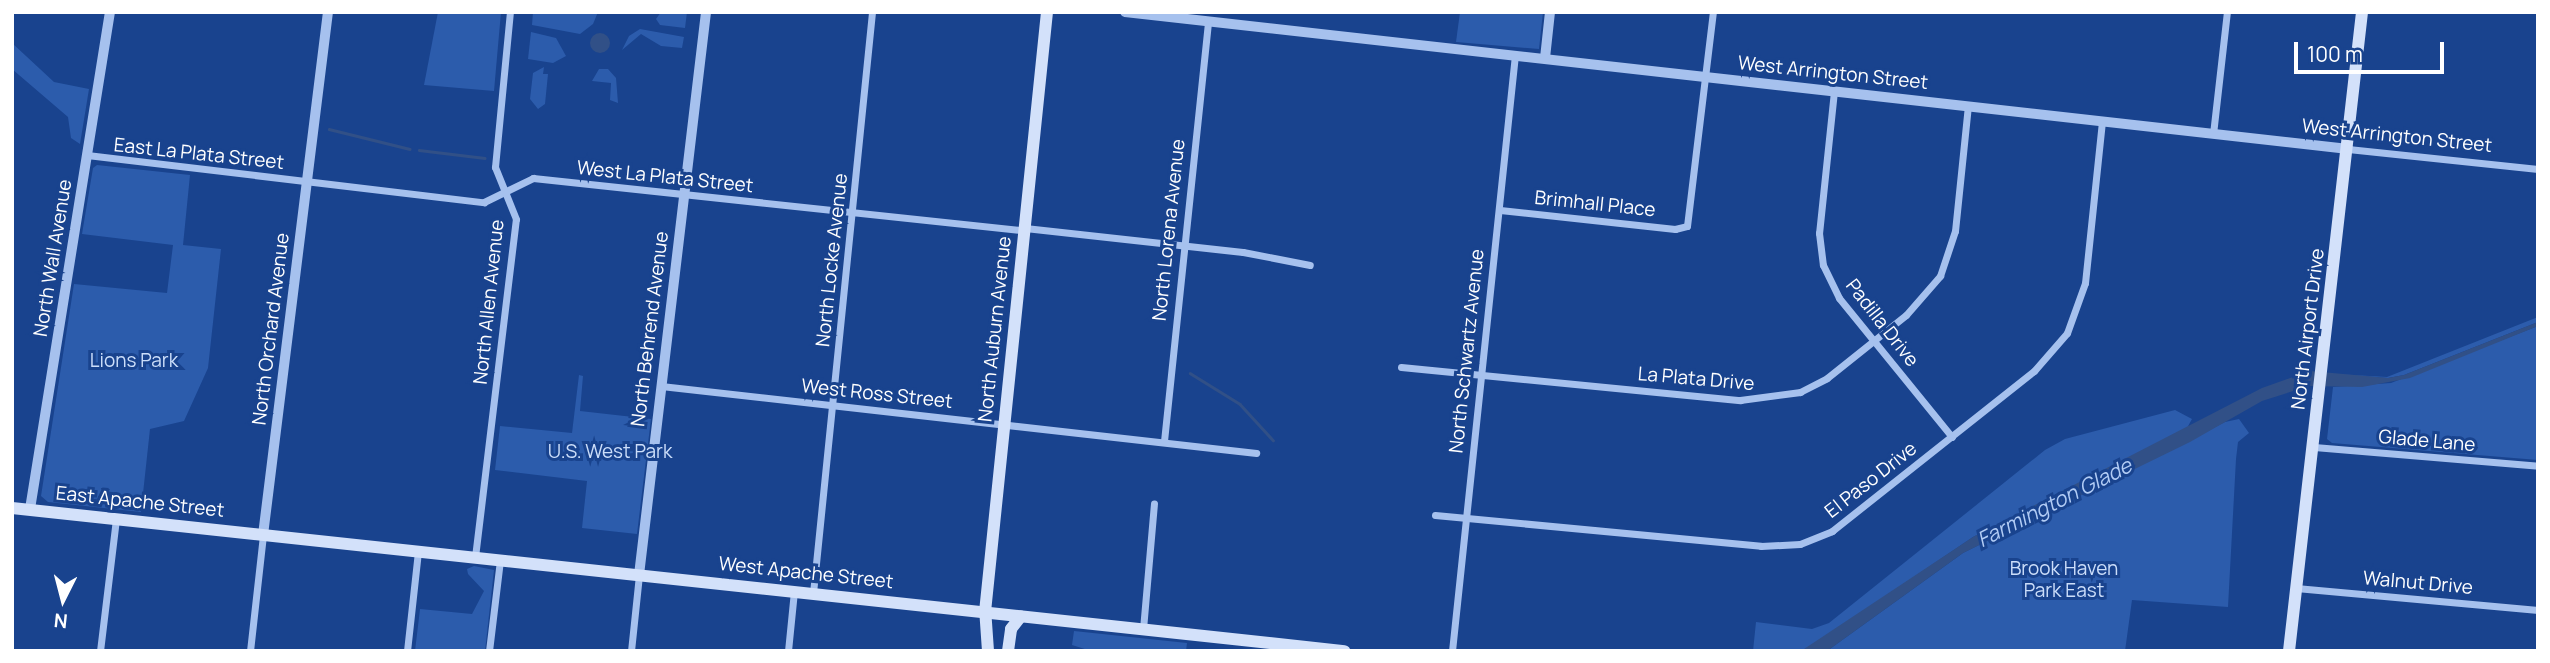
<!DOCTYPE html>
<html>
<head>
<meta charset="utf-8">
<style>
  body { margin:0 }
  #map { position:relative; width:2550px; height:663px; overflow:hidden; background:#19438e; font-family:Manrope,sans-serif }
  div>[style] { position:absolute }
  .green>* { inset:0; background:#2c5cac }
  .water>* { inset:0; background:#315087 }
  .round { border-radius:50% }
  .stream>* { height:2.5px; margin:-1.25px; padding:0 1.25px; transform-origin:1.25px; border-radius:1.25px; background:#315087 }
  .minor>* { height:7px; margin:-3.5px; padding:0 3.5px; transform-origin:3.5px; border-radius:3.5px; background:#a6c1ee }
  .tertiary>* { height:10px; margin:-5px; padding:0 5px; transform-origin:5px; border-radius:5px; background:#a6c1ee }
  .secondary>* { height:12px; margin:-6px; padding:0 6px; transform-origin:6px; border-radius:6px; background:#d3e1fa }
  span { translate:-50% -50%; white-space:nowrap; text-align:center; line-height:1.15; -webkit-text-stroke:6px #19438e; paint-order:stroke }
  .street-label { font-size:19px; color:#fff }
  .park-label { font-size:19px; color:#ccdefa }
  .water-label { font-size:21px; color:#b2ccf5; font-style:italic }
  .frame { position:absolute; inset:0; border:14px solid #fff; pointer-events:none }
  .north { position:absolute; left:28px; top:565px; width:70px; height:70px; -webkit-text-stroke:5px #19438e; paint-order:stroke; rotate:186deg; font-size:19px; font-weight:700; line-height:28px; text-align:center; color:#fff }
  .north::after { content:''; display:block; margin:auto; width:24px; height:32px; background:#fff; clip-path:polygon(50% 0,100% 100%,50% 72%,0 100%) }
  .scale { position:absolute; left:2294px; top:42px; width:150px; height:32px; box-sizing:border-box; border:4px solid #fff; border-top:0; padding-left:9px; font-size:21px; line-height:24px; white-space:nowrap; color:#fff; -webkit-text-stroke:5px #19438e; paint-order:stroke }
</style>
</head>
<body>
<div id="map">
  <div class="green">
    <div style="clip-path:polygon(438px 12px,501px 12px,494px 91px,424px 85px)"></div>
    <div style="clip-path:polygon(533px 12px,598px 12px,593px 24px,580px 34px,532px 25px)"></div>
    <div style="clip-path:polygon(661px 12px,687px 12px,685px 28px,660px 25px,656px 19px)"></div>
    <div style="clip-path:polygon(1460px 12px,1543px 12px,1539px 49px,1456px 42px)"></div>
    <div style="clip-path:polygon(640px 29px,684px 37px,682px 48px,661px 46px,641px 34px,622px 50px,629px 36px)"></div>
    <div style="clip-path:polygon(531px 32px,556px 38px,566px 56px,553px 63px,528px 59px)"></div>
    <div style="clip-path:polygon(12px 43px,54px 82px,89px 89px,80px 144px,71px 138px,68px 117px,12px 69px)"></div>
    <div style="clip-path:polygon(544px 67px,543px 74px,548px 74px,545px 104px,538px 109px,530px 99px,533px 73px)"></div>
    <div style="clip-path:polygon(599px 69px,608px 69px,616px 78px,618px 103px,610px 100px,611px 83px,592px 81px)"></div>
    <div style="clip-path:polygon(97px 165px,190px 175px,183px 245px,221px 249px,208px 368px,184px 421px,150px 429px,141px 512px,48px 502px,41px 496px,74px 284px,167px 293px,173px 245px,82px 234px,93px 168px)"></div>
    <div style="clip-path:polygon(2538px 317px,2538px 322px,2404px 375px,2388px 378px,2335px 374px,2387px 377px)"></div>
    <div style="clip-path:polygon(2538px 326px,2538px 460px,2332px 443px,2327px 439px,2333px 387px,2391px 383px)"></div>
    <div style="clip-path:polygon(579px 375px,583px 376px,580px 411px,651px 419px,637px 534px,582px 528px,587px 481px,495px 470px,500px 426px,572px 433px)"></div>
    <div style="clip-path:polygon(2175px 410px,2192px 419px,2187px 428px,1973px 537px,1815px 644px,1801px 651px,1753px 651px,1756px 622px,1812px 629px,1829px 623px,2045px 450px,2065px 439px)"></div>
    <div style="clip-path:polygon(2239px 419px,2249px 433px,2238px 442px,2236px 459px,2228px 607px,2132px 600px,2125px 651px,1827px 651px,1963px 553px,2225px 422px)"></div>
    <div style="clip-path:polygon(474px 566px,494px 570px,485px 651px,415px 651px,420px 609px,472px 614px,484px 591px,468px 574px,467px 569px)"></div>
    <div style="clip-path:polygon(1074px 631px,1187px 643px,1186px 651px,1091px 651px,1072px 645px)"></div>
  </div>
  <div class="water">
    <div class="round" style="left:590px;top:33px;width:20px;height:20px"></div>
    <div style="clip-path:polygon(2538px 322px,2538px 326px,2410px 378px,2362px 387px,2309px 386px,2262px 401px,2190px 442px,1963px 553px,1827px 651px,1801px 651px,1973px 537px,2262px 388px,2310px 371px,2388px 378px,2404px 375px)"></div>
  </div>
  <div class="stream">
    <div style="left:329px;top:129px;width:83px;rotate:13.9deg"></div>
    <div style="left:419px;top:150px;width:66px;rotate:6.9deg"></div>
    <div style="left:1190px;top:373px;width:59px;rotate:31.8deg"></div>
    <div style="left:1240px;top:404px;width:49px;rotate:47.5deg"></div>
  </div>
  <div class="minor">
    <div style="left:1834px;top:91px;width:143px;rotate:96deg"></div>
    <div style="left:1819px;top:233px;width:32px;rotate:83deg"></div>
    <div style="left:1823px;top:265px;width:37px;rotate:64deg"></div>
    <div style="left:1839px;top:298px;width:179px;rotate:50.9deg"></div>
    <div style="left:2213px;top:134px;width:123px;rotate:-83.5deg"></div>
    <div style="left:2348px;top:149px;width:191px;rotate:6deg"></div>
    <div style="left:87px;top:155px;width:400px;rotate:6.8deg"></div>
    <div style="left:484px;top:202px;width:55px;rotate:-26.1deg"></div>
    <div style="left:533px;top:178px;width:495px;rotate:6.1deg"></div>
    <div style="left:1500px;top:210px;width:176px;rotate:6.2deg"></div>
    <div style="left:1675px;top:229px;width:12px;rotate:-14deg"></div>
    <div style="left:1687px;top:226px;width:216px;rotate:-83.1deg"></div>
    <div style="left:1025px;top:228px;width:219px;rotate:6.3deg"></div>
    <div style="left:1243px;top:252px;width:68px;rotate:11deg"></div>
    <div style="left:1401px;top:367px;width:341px;rotate:5.6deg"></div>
    <div style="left:1740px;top:400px;width:61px;rotate:-7.6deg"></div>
    <div style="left:1800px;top:392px;width:30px;rotate:-27deg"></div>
    <div style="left:1827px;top:378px;width:101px;rotate:-38.6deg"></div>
    <div style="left:1906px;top:315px;width:52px;rotate:-48.9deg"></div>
    <div style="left:1940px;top:276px;width:47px;rotate:-71.6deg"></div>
    <div style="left:1955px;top:231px;width:126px;rotate:-84.1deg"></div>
    <div style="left:661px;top:386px;width:599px;rotate:6.42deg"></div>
    <div style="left:1164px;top:441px;width:421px;rotate:-84deg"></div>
    <div style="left:2314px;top:447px;width:225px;rotate:4.8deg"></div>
    <div style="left:1435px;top:515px;width:327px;rotate:5.4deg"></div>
    <div style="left:1761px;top:546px;width:39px;rotate:-3deg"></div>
    <div style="left:1800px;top:544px;width:35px;rotate:-22deg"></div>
    <div style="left:1832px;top:531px;width:258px;rotate:-38.4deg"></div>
    <div style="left:2034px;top:371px;width:50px;rotate:-49deg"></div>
    <div style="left:2067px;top:333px;width:53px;rotate:-70.2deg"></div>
    <div style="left:2085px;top:283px;width:163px;rotate:-84deg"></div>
    <div style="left:475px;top:557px;width:340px;rotate:-83.1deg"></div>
    <div style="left:516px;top:219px;width:56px;rotate:-112deg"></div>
    <div style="left:495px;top:167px;width:156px;rotate:-84.5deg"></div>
    <div style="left:2296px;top:588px;width:243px;rotate:5.2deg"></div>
    <div style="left:813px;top:593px;width:584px;rotate:-84.2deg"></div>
    <div style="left:1143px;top:629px;width:126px;rotate:-85deg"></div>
    <div style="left:100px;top:651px;width:133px;rotate:-83.1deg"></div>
    <div style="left:250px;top:651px;width:117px;rotate:-83.6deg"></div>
    <div style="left:407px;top:651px;width:101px;rotate:-83.7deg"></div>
    <div style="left:489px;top:651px;width:92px;rotate:-83.1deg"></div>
    <div style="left:631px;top:651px;width:76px;rotate:-84deg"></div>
    <div style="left:788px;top:651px;width:60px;rotate:-84.3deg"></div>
    <div style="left:1452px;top:651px;width:599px;rotate:-83.97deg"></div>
  </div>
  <div class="tertiary">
    <div style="left:1125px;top:12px;width:1231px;rotate:6.39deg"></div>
    <div style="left:1545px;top:58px;width:46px;rotate:-83.8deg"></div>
    <div style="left:30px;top:509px;width:503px;rotate:-80.86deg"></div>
    <div style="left:263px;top:535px;width:527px;rotate:-82.92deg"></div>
    <div style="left:639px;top:575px;width:567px;rotate:-83.21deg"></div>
  </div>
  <div class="secondary">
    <div style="left:12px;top:508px;width:1340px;rotate:6.13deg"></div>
    <div style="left:988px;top:651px;width:39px;rotate:-94deg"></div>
    <div style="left:985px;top:612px;width:603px;rotate:-84.1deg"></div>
    <div style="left:1008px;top:651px;width:22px;rotate:-82deg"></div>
    <div style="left:1011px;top:629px;width:16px;rotate:-52deg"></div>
    <div style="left:2289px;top:651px;width:643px;rotate:-83.48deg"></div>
  </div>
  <div class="street-label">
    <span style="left:1833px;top:73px;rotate:6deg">West Arrington Street</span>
    <span style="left:2397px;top:136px;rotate:6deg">West Arrington Street</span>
    <span style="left:199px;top:154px;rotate:6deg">East La Plata Street</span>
    <span style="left:665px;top:177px;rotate:6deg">West La Plata Street</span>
    <span style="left:1595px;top:204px;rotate:6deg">Brimhall Place</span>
    <span style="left:1169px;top:230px;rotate:-84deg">North Lorena Avenue</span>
    <span style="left:53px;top:258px;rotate:-81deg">North Wall Avenue</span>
    <span style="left:832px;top:260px;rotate:-84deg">North Locke Avenue</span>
    <span style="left:489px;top:302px;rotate:-84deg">North Allen Avenue</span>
    <span style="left:1882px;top:323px;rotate:52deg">Padilla Drive</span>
    <span style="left:271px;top:329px;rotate:-83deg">North Orchard Avenue</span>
    <span style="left:650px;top:329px;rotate:-83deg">North Behrend Avenue</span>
    <span style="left:995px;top:329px;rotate:-84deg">North Auburn Avenue</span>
    <span style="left:2308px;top:329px;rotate:-83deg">North Airport Drive</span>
    <span style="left:1467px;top:351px;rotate:-84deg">North Schwartz Avenue</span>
    <span style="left:1696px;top:379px;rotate:5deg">La Plata Drive</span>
    <span style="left:877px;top:394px;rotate:6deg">West Ross Street</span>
    <span style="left:2427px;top:441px;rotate:5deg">Glade Lane</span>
    <span style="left:1871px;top:480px;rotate:-38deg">El Paso Drive</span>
    <span style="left:140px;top:502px;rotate:6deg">East Apache Street</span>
    <span style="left:806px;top:573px;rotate:6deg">West Apache Street</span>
    <span style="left:2418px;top:583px;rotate:5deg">Walnut Drive</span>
  </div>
  <div class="park-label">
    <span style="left:134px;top:361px">Lions Park</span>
    <span style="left:610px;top:452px">U.S. West Park</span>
    <span style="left:2064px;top:580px">Brook Haven<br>Park East</span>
  </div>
  <div class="water-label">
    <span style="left:2054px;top:502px;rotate:-27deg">Farmington Glade</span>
  </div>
  <div class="frame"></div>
  <div class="north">N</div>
  <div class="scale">100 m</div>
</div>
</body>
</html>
